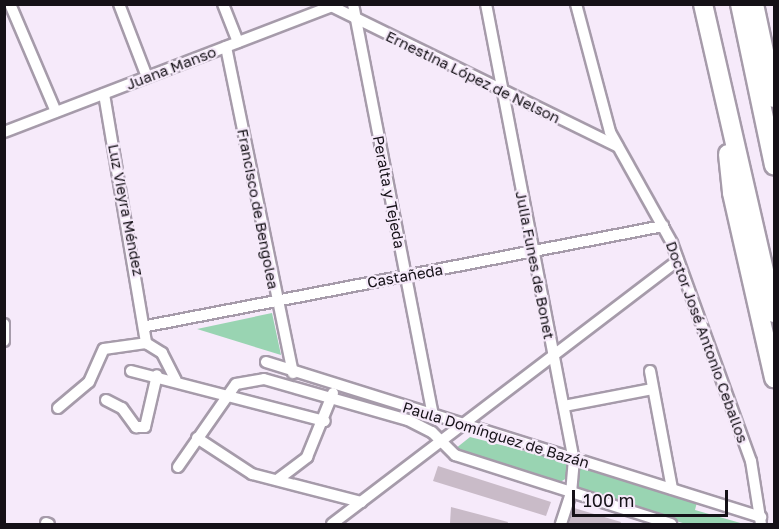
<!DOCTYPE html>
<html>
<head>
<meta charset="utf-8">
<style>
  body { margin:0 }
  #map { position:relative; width:779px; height:529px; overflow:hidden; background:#f6eafa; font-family:"Golos Text",sans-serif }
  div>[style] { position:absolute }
  .green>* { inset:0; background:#99d4b2 }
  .building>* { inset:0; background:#c9bbc8 }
  .roads { filter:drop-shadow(2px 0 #a69baa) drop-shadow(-2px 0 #a69baa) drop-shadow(0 2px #a69baa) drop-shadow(0 -2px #a69baa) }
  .minor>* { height:10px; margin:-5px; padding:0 5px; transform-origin:5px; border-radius:5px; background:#fff }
  .motorway>* { height:18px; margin:-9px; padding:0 9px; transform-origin:9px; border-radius:9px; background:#fff }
  span { translate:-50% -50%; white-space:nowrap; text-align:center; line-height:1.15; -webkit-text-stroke:4.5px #f6eafa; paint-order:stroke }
  .street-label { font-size:15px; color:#151117 }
  .frame { position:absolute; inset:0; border:6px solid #151117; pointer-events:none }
  .scale { position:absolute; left:572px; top:490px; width:156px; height:27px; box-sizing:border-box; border:3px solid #151117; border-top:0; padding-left:8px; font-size:18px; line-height:21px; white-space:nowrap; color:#151117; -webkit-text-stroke:4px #f6eafa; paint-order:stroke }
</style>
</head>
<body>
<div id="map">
  <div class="green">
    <div style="clip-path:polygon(272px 313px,281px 355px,197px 329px)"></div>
    <div style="clip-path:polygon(470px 437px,567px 462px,567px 478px,555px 485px,455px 449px)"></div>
    <div style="clip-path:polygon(584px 467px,697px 502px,695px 510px,744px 524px,686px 524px,584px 493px,576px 487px,578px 468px)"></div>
  </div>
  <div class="building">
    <div style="clip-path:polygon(438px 466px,551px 502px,546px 516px,433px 481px)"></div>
    <div style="clip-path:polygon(451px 507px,508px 522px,507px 525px,450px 523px)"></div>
    <div style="clip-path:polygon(574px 508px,621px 522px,620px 525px,569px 523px)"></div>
  </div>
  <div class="roads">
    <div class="minor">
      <div style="left:10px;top:4px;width:117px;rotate:66.9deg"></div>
      <div style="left:119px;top:4px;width:78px;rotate:69deg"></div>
      <div style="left:223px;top:4px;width:41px;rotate:68.5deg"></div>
      <div style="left:353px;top:4px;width:418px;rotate:79deg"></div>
      <div style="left:486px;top:4px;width:463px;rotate:79.1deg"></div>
      <div style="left:574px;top:459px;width:34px;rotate:95deg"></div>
      <div style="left:571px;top:493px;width:33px;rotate:108deg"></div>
      <div style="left:576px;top:4px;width:132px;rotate:75.1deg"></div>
      <div style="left:610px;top:132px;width:127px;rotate:60.8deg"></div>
      <div style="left:672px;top:243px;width:232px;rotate:70.1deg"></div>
      <div style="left:751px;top:461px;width:64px;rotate:81deg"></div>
      <div style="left:329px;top:5px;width:321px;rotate:26.1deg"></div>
      <div style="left:226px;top:47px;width:333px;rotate:78.4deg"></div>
      <div style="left:104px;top:94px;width:253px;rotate:80.4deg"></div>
      <div style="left:146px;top:343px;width:19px;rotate:32deg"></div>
      <div style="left:162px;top:353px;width:30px;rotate:63deg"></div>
      <div style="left:4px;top:132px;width:357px;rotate:-21deg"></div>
      <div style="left:4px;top:324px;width:17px;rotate:90deg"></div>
      <div style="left:147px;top:326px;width:526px;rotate:-10.97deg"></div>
      <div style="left:266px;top:362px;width:519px;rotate:17.39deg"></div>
      <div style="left:131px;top:371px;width:200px;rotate:14.5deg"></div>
      <div style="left:650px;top:371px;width:120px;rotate:79.4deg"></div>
      <div style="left:106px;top:400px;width:18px;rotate:27deg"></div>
      <div style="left:122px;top:408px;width:24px;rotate:54deg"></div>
      <div style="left:136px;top:427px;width:9px"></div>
      <div style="left:145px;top:427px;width:53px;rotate:-77deg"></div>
      <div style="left:564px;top:406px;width:90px;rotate:-10.9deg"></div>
      <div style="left:58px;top:408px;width:40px;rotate:-40deg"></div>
      <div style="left:89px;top:382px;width:36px;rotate:-66deg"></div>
      <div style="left:104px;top:349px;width:42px;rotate:-8.1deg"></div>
      <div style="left:197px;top:438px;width:66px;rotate:33.2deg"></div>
      <div style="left:252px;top:474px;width:113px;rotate:14.4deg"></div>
      <div style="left:178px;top:467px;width:101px;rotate:-55.1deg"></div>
      <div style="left:236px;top:384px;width:28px;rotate:-10deg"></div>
      <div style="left:264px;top:379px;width:150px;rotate:15.9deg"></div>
      <div style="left:408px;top:420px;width:27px;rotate:27deg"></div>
      <div style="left:432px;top:432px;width:33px;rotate:45deg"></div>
      <div style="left:455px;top:455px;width:227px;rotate:17.7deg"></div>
      <div style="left:277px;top:480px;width:38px;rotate:-37deg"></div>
      <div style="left:307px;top:457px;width:69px;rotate:-67.9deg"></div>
      <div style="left:46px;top:523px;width:3px;rotate:18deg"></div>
      <div style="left:332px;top:524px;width:435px;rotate:-37.3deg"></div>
    </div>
    <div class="motorway">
      <div style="left:703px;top:4px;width:317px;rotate:77.1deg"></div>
      <div style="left:740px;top:4px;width:165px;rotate:78.1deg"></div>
      <div style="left:754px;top:4px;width:96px;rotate:78deg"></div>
      <div style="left:728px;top:154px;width:39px;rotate:84deg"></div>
      <div style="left:732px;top:193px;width:190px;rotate:77.2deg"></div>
    </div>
  </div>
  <div class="street-label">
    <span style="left:171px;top:68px;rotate:-21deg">Juana Manso</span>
    <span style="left:473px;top:77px;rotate:26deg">Ernestina López de Nelson</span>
    <span style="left:389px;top:192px;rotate:79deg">Peralta y Tejeda</span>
    <span style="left:258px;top:209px;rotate:79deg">Francisco de Bengolea</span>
    <span style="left:126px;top:210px;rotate:79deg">Luz Vieyra Méndez</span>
    <span style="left:535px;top:265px;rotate:79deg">Julia Funes de Bonet</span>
    <span style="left:405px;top:276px;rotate:-10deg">Castañeda</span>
    <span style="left:707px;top:342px;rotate:70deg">Doctor José Antonio Ceballos</span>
    <span style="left:496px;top:435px;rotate:17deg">Paula Domínguez de Bazán</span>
  </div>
  <div class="frame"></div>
  <div class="scale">100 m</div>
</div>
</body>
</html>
